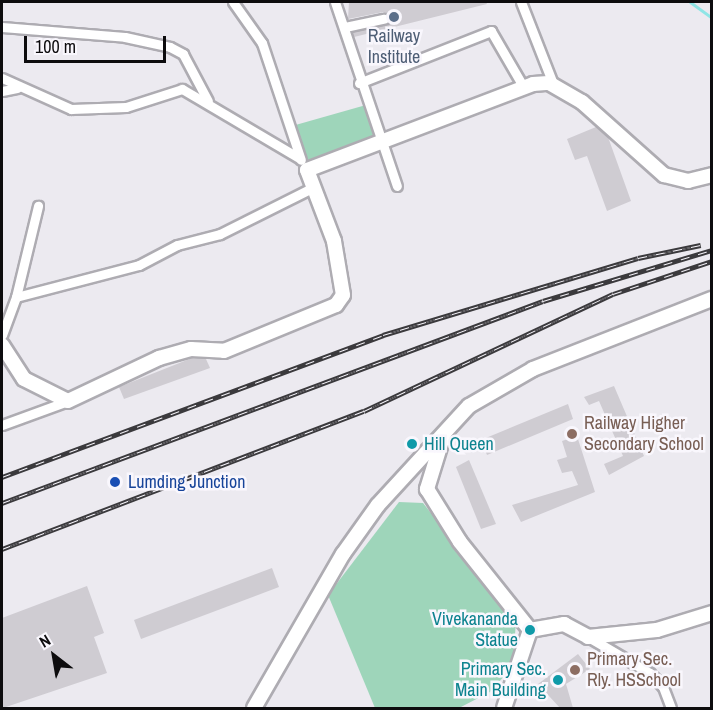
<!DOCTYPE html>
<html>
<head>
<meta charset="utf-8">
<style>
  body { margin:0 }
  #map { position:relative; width:713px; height:710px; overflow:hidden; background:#eceaf0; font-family:"Archivo Narrow",sans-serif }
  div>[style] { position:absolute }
  .green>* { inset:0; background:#9ed5ba }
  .stream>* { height:3px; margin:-1.5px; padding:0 1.5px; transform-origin:1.5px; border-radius:1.5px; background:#8fe5e6 }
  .building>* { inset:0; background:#cfccd2 }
  .roads { filter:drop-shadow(2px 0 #aeacb2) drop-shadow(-2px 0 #aeacb2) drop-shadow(0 2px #aeacb2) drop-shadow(0 -2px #aeacb2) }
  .street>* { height:9px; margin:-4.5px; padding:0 4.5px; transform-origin:4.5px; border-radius:4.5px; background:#fff }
  .secondary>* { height:14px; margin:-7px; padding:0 7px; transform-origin:7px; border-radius:7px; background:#fff }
  .rail>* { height:5px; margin-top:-2.5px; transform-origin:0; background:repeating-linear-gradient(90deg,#f9f7fd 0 9px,#3b3a3d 0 18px); box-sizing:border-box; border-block:2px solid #3b3a3d }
  .dots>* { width:16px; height:16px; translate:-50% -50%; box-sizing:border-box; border:3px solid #f9f7fd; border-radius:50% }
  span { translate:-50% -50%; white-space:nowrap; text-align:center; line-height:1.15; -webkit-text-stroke:5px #f9f7fd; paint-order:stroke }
  .service-label { font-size:18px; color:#4e5e75 }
  .education-label { font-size:18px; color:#785e54 }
  .left { translate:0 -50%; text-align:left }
  .culture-label { font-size:18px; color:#0d838f }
  .right { translate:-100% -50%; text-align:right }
  .transit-label { font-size:18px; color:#164399 }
  .frame { position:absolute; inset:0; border:3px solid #0d0c0e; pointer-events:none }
  .north { position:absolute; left:24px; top:626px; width:60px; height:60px; -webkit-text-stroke:4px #f9f7fd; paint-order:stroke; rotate:329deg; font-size:16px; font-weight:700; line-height:24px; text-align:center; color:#0d0c0e }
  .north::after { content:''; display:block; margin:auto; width:21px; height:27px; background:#0d0c0e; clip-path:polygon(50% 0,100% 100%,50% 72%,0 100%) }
  .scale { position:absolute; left:24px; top:36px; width:142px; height:27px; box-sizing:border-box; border:3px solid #0d0c0e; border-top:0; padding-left:8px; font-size:18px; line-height:21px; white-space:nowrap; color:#0d0c0e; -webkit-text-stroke:4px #f9f7fd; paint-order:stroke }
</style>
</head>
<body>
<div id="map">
  <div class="green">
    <div style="clip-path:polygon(366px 105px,382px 142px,307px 170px,292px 126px)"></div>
    <div style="clip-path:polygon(399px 502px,423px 503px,516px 621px,513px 662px,505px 675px,490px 692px,459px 708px,375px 708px,328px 595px)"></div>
  </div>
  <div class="stream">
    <div style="left:690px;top:2px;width:27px;rotate:36deg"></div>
  </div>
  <div class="building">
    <div style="clip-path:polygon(349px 2px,486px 2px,487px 4px,354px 37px,352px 32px,386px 25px,391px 18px,383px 12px,348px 19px)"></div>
    <div style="clip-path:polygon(596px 127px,608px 137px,631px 201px,607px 211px,587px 156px,575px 160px,567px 139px)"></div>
    <div style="clip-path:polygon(192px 358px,206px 359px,210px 368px,124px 399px,119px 387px)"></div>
    <div style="clip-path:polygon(614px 386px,644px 456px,609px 475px,604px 464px,623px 456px,599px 401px,589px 405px,584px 397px)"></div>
    <div style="clip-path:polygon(568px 404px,573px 419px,487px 455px,481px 440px)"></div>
    <div style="clip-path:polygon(577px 436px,595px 492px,521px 522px,512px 505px,578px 485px,572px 471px,562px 473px,557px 460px,567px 457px,562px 441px)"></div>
    <div style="clip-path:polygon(469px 460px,496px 524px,481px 529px,456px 467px)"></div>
    <div style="clip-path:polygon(272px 568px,279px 587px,141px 639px,134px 620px)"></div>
    <div style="clip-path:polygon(87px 586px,104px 633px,94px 637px,107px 673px,3px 708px,2px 618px)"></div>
    <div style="clip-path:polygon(578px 654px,590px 669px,566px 684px,573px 708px,560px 708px,538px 684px)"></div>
  </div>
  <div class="roads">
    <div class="street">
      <div style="left:233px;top:2px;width:50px;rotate:54.7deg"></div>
      <div style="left:262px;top:43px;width:123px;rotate:71.6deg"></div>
      <div style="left:335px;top:2px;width:194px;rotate:71.4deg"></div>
      <div style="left:521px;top:2px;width:90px;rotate:68.6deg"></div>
      <div style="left:2px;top:27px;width:123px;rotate:4.6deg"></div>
      <div style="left:125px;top:37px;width:46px;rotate:12.5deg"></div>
      <div style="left:170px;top:47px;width:15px;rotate:28deg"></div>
      <div style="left:183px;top:54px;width:53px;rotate:62deg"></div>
      <div style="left:345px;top:27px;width:40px;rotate:-12deg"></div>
      <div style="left:2px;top:78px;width:76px;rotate:24.2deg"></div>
      <div style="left:71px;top:109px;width:55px;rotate:-2.1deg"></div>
      <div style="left:126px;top:107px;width:59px;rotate:-17.8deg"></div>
      <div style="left:182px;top:89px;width:136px;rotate:30.5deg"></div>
      <div style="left:359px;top:83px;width:142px;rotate:-21.5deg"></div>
      <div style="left:491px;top:31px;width:66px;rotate:59.9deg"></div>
      <div style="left:2px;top:91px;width:15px;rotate:-11deg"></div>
      <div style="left:16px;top:297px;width:94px;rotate:-76.4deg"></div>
      <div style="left:2px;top:335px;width:40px;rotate:-69.8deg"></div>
      <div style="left:16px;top:297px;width:127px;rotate:-14.6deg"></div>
      <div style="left:139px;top:265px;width:43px;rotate:-27.8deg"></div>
      <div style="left:177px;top:245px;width:44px;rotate:-14.3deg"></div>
      <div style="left:220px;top:234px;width:103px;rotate:-26.6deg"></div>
      <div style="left:2px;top:425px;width:70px;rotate:-20deg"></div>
      <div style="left:590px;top:638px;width:69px;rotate:30.3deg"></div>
      <div style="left:650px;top:673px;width:19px;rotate:47deg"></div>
      <div style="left:663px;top:687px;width:22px;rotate:69deg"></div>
    </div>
    <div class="secondary">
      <div style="left:2px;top:345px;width:40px;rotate:57.1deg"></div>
      <div style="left:24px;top:379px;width:49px;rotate:26.6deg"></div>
      <div style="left:68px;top:401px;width:101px;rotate:-25.3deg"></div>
      <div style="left:159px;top:358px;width:33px;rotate:-16deg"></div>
      <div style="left:191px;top:349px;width:33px;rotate:3deg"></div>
      <div style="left:224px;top:351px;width:121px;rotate:-22.3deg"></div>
      <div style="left:336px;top:305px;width:12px;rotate:-55deg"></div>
      <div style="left:343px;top:295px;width:55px;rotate:-99.5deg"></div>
      <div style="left:334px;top:241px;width:76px;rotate:-110.8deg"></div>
      <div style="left:307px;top:170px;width:242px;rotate:-20.8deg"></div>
      <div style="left:533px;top:84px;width:16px;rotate:-4deg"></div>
      <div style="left:549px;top:83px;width:38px;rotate:30deg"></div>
      <div style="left:582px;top:102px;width:110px;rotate:41.7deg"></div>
      <div style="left:664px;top:175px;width:25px;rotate:14deg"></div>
      <div style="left:688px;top:181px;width:25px;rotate:-14deg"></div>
      <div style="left:444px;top:434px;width:58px;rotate:107.2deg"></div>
      <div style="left:427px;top:489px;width:62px;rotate:58.1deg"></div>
      <div style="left:460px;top:542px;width:112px;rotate:51.5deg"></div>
      <div style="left:530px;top:630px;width:82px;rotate:108.4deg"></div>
      <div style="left:530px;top:630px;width:35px;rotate:-10deg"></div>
      <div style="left:564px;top:624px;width:27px;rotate:28deg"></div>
      <div style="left:588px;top:637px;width:69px;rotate:-5.8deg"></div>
      <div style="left:657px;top:630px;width:58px;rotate:-17.2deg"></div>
      <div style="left:254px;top:708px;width:178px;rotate:-60deg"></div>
      <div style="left:343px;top:554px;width:60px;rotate:-54.5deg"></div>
      <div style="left:378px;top:505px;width:134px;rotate:-47.4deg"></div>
      <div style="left:469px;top:406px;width:74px;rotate:-30deg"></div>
      <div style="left:533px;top:369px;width:192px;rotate:-21.4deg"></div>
    </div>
  </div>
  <div class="rail">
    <div style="left:2px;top:477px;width:407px;rotate:-20.4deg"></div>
    <div style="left:383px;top:335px;width:266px;rotate:-16.8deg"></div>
    <div style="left:638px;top:258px;width:64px;rotate:-11.7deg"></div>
    <div style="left:2px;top:503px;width:577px;rotate:-20.47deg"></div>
    <div style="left:543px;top:301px;width:177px;rotate:-16.8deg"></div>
    <div style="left:2px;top:549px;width:387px;rotate:-20.9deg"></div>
    <div style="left:364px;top:411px;width:275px;rotate:-25.2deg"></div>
    <div style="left:613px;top:294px;width:104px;rotate:-18.4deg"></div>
  </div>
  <div class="dots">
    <div style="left:394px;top:17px;background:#5c6f8a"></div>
    <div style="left:572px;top:434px;background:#8d6e63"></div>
    <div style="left:412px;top:444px;background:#0f9aa8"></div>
    <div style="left:115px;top:482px;background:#1a4fb4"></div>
    <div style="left:530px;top:630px;background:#0f9aa8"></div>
    <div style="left:575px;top:670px;background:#8d6e63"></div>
    <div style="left:558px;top:680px;background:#0f9aa8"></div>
  </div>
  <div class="service-label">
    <span style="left:394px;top:47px">Railway<br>Institute</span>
  </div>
  <div class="education-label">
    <span class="left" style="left:584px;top:434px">Railway Higher<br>Secondary School</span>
    <span class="left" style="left:587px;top:670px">Primary Sec.<br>Rly. HSSchool</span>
  </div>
  <div class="culture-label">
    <span class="left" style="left:424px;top:444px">Hill Queen</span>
    <span class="right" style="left:518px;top:630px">Vivekananda<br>Statue</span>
    <span class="right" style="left:546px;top:680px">Primary Sec.<br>Main Building</span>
  </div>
  <div class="transit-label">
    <span class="left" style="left:128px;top:482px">Lumding Junction</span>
  </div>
  <div class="frame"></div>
  <div class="north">N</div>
  <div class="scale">100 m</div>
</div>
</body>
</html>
